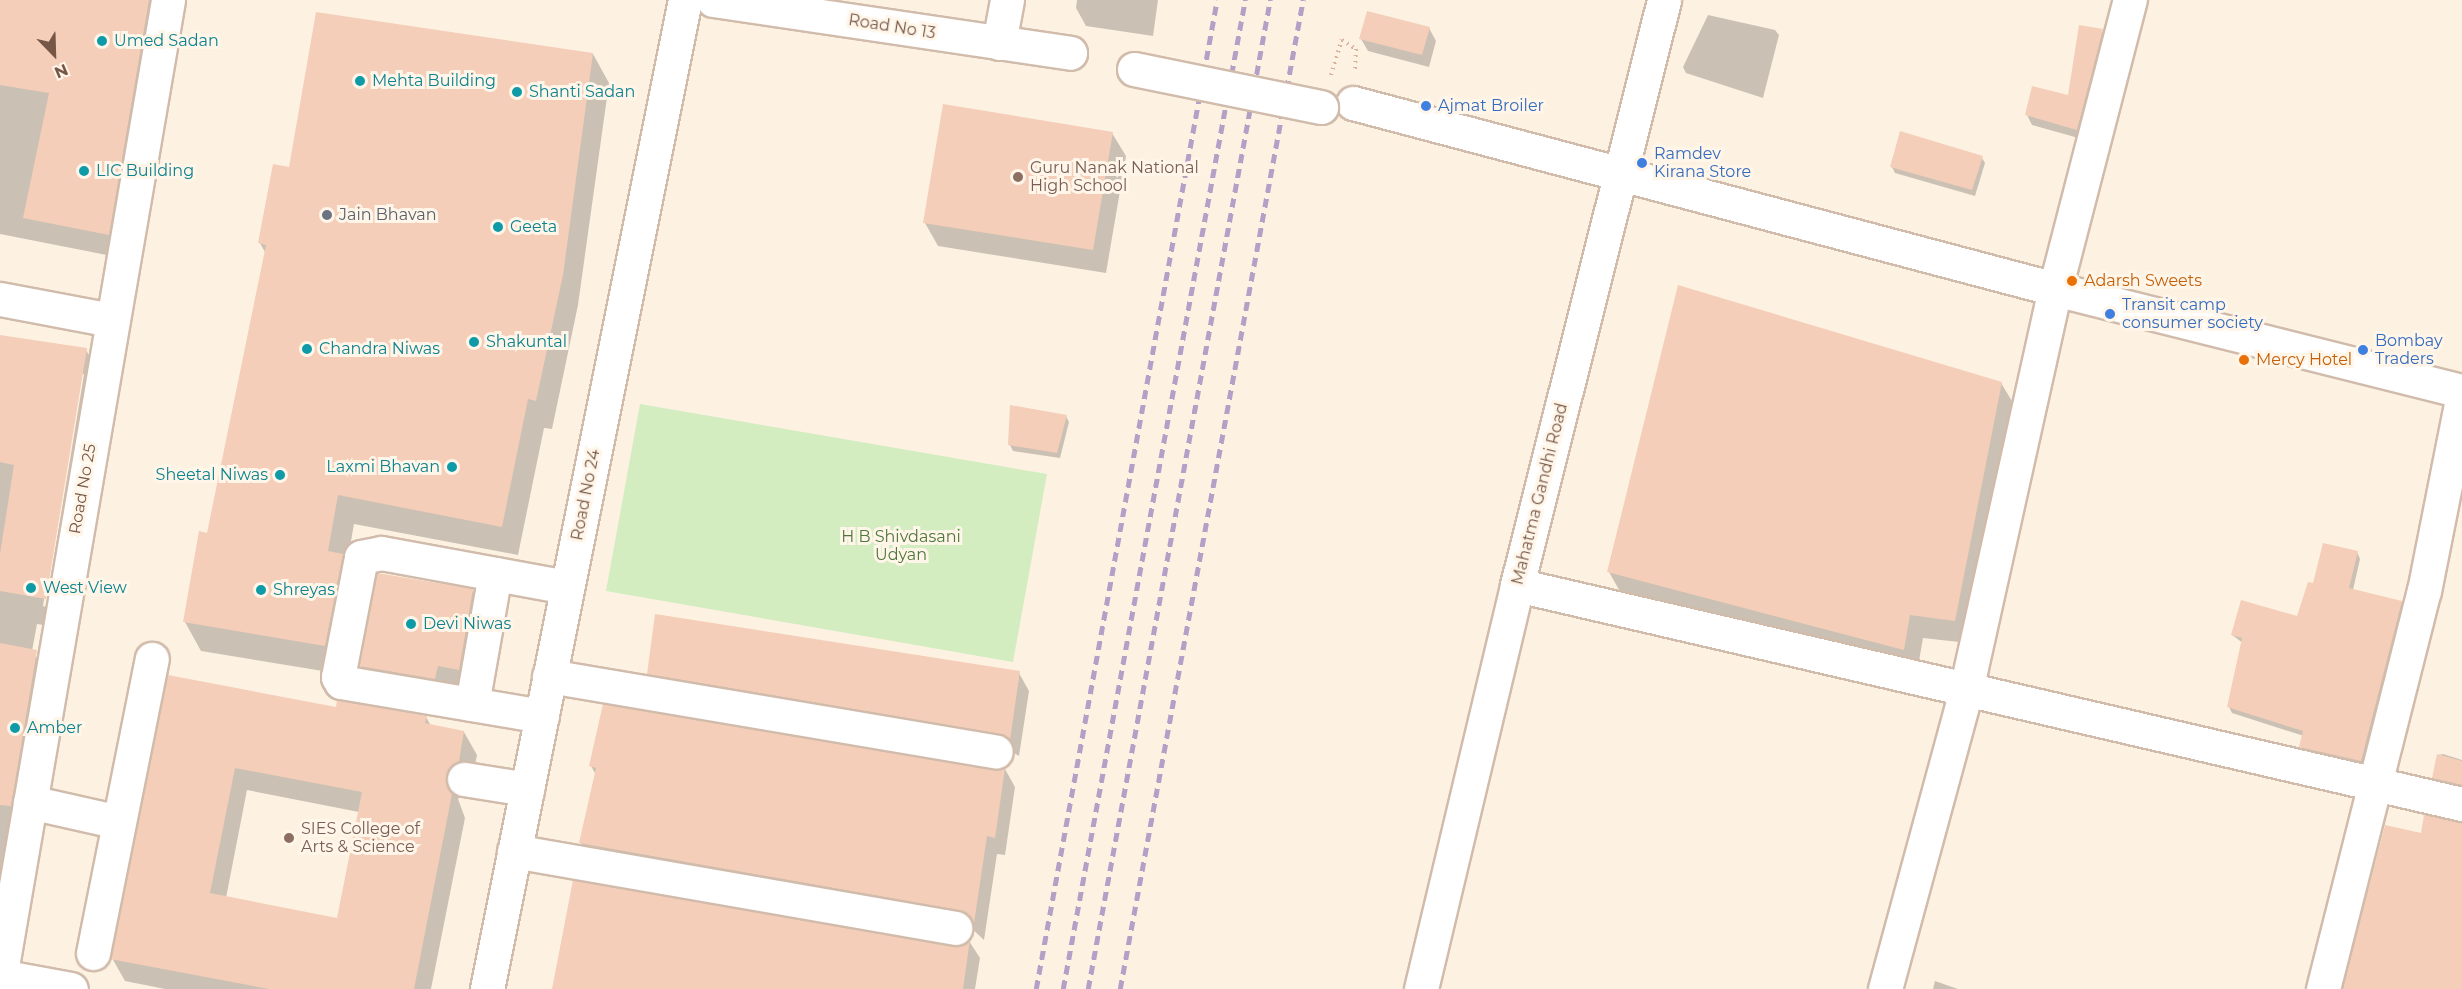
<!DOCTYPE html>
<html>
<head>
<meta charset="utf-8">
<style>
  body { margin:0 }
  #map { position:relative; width:2462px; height:989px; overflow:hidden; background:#fdf2e2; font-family:Montserrat,sans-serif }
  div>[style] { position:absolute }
  .green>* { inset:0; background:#d3ecc0 }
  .shadow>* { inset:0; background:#0003 }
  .building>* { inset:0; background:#f4ceb8 }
  .path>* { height:4px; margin-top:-2px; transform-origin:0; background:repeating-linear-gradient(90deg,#d9b29b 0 1.5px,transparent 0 6px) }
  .roads { filter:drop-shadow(2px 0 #d1bbab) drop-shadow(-2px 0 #d1bbab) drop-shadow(0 2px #d1bbab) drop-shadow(0 -2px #d1bbab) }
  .minor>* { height:33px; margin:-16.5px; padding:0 16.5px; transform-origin:16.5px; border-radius:16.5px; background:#fff }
  .rail>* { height:4.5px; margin-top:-2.25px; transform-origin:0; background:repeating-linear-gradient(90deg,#b4a0c7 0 9px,transparent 0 15px) }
  .bridges { filter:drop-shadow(2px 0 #d1bbab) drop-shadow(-2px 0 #d1bbab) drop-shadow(0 2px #d1bbab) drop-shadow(0 -2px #d1bbab) }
  .minor-bridge>* { height:33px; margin:-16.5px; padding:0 16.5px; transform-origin:16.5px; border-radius:16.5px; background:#fff }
  .dots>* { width:16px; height:16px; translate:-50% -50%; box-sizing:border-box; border:3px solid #fff6e9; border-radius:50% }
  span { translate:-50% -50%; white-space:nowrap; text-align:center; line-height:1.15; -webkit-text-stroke:6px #fff6e9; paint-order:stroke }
  .street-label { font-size:16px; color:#765747 }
  .culture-label { font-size:16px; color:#0d838f }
  .left { translate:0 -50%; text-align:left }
  .right { translate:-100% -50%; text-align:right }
  .shop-label { font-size:16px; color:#366cbe }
  .education-label { font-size:16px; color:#785e54 }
  .worship-label { font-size:16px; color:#5b616d }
  .food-label { font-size:16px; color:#c56008 }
  .park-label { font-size:16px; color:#4f773c }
  .north { position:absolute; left:24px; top:24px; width:60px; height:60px; -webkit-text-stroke:4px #fff6e9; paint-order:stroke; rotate:157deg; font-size:16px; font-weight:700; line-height:24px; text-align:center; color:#765747 }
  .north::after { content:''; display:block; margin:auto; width:21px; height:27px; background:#765747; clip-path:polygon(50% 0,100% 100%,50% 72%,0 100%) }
</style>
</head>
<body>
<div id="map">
  <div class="green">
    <div style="clip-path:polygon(640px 404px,1047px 474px,1013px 662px,606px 591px)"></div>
  </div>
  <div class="shadow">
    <div style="clip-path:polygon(0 0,170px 0,122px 258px,0 234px)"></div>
    <div style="clip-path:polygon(1077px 0,1158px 0,1153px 36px,1086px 26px,1076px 8px)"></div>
    <div style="clip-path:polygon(1708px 15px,1775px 30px,1779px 35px,1763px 98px,1686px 73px,1683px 67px)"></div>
    <div style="clip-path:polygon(1429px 28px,1436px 41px,1429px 67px,1368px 51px,1361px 39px)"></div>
    <div style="clip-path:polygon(2102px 31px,2108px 40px,2082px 139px,2032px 125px,2027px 115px,2069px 97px)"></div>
    <div style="clip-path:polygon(593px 54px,609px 83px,578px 305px,552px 429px,544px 428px,518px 555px,354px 524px,347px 564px,341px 674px,201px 651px,185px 622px,209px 534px,266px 254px,260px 243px,290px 169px)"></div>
    <div style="clip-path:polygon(1112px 133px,1126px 156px,1106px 273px,938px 246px,925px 223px)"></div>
    <div style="clip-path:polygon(1982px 158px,1985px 163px,1975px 196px,1895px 173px,1892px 167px)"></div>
    <div style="clip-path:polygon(evenodd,0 337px,86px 350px,103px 380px,63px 628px,37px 624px,32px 651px,54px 682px,0 942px,0 337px,81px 374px,84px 374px,46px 607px,43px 606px,81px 374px)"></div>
    <div style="clip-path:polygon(2001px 383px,2015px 406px,1968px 643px,1923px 638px,1917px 673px,1622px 595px,1609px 572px)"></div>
    <div style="clip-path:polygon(1066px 416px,1069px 422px,1060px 458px,1013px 451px,1010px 445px)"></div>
    <div style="clip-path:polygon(2357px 552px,2360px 559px,2353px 590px,2401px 602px,2405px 608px,2365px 767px,2304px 753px,2301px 747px,2304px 736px,2232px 713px,2229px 707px,2243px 643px,2232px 635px,2298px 618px,2315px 585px)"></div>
    <div style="clip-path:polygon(472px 590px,490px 620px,476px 699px,378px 696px,361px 666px)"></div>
    <div style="clip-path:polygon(649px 673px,1019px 673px,1029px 691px,1019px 756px,1011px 751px,659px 691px)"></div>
    <div style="clip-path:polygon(evenodd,169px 677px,337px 708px,426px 717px,431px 726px,464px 732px,477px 755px,471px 785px,458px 799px,465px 818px,431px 989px,165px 989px,125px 981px,112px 958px,169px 677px,247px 790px,359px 812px,338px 920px,226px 898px,247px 790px)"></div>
    <div style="clip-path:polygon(2443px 754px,2462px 760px,2462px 792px,2438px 785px,2434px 778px,2439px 755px)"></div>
    <div style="clip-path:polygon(591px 766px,1005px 769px,1015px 787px,1005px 855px,997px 854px,984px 940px,970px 927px,591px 861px,581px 843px,596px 775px)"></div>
    <div style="clip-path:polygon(969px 941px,980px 958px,975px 989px,552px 989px,952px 948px)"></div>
    <div style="clip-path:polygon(1935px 981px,1958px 989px,1933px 989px)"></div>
  </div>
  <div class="building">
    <div style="clip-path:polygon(0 0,149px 0,109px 235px,23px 218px,49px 93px,0 85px)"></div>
    <div style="clip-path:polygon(1367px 11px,1430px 27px,1422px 55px,1359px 39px)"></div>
    <div style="clip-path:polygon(316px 12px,593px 53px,563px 275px,536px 401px,528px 399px,502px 527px,338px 495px,328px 551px,343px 554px,325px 646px,183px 622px,199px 531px,207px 533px,266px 245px,258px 243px,273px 164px,289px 167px)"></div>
    <div style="clip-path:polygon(2079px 25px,2103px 29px,2077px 130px,2025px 115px,2032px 86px,2068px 95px)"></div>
    <div style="clip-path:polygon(943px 104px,1113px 132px,1093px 250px,923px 223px)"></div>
    <div style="clip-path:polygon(1900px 131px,1983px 156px,1972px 190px,1890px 167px)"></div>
    <div style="clip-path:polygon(1678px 285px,2002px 382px,1955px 621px,1910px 615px,1904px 650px,1607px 572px)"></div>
    <div style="clip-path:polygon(0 335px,87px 348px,46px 599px,0 591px,0 554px,14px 465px,0 462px)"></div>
    <div style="clip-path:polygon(1010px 405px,1067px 415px,1057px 453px,1008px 445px)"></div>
    <div style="clip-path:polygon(2323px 543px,2358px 551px,2349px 588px,2402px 601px,2361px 761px,2299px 747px,2303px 731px,2227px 707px,2242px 638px,2231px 635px,2241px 600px,2297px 616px,2308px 582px,2313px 583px)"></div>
    <div style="clip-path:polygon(377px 573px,473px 589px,459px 670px,438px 666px,435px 679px,359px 666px)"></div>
    <div style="clip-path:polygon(655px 614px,1020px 671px,1010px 740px,999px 734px,647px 674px)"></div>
    <div style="clip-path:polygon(0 643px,37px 650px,11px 806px,0 805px)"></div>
    <div style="clip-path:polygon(evenodd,168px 675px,336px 707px,337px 700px,427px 716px,425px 723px,464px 731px,459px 761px,446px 776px,452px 794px,414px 989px,269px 989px,110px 959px,168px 675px,235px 768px,362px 792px,337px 918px,210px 893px,235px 768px)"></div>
    <div style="clip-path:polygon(603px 704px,993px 770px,1005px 768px,995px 838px,987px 836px,974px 923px,958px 910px,579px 843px,596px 768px,589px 766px)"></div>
    <div style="clip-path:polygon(2437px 754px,2462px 761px,2462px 785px,2432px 778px)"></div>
    <div style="clip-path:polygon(2424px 815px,2462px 822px,2462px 989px,2342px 989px,2385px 825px,2421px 833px)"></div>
    <div style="clip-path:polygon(573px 880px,952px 946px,970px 939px,963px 989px,552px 989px)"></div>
  </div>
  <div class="path">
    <div style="left:1331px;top:75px;width:37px;rotate:-73deg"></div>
    <div style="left:1342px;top:40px;width:17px;rotate:33deg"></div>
    <div style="left:1356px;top:49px;width:20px;rotate:93deg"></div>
  </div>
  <div class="roads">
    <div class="minor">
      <div style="left:713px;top:0;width:361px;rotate:8.4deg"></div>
      <div style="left:999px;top:43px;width:44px;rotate:-79.5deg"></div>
      <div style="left:1353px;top:103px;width:726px;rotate:14.84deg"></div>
      <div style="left:2055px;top:289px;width:420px;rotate:14.1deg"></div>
      <div style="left:0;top:299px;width:113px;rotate:10.7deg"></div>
      <div style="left:1517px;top:585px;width:970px;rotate:13.05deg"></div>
      <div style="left:549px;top:676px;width:453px;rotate:9.6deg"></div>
      <div style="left:472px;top:704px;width:132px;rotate:-80deg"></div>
      <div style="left:542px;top:716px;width:204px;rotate:-170.4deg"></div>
      <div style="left:341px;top:682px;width:6px;rotate:-121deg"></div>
      <div style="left:338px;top:677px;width:122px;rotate:-79.1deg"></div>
      <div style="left:361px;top:557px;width:20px;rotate:-11deg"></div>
      <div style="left:381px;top:553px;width:189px;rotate:10.4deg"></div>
      <div style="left:464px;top:779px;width:64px;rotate:9deg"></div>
      <div style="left:30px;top:802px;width:91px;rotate:12.7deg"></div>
      <div style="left:514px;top:851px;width:448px;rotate:9.9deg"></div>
      <div style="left:93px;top:953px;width:300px;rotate:-78.7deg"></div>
      <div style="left:0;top:976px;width:72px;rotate:10.4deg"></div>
      <div style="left:0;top:978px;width:992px;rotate:-80.25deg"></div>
      <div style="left:487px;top:989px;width:1009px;rotate:-78.68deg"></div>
      <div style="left:1421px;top:989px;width:415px;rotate:-76.6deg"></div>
      <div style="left:1517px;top:585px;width:603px;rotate:-75.89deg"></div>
      <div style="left:1885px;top:989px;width:310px;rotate:-74.8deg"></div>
      <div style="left:1966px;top:690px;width:411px;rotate:-77.5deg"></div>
      <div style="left:2055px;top:289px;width:299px;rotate:-75.5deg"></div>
      <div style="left:2323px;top:989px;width:411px;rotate:-75.8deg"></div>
      <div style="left:2424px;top:591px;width:196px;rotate:-78.8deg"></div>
    </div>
  </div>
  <div class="rail">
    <div style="left:1036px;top:989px;width:1005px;rotate:-79.63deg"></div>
    <div style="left:1063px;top:989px;width:1006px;rotate:-79.57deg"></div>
    <div style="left:1088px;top:989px;width:1006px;rotate:-79.57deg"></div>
    <div style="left:1120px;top:989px;width:1006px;rotate:-79.52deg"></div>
  </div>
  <div class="bridges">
    <div class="minor-bridge">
      <div style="left:1134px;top:69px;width:191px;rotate:11.5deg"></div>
    </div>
  </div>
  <div class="dots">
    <div style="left:102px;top:41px;background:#0f9aa8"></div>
    <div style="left:360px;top:81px;background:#0f9aa8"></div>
    <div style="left:517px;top:92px;background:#0f9aa8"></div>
    <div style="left:1426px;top:106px;background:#3f7fe0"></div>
    <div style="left:1642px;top:163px;background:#3f7fe0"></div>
    <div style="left:84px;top:171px;background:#0f9aa8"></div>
    <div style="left:1018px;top:177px;background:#8d6e63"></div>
    <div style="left:327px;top:215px;background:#6b7280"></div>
    <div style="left:498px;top:227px;background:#0f9aa8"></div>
    <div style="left:2072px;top:281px;background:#e8710a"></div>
    <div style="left:2110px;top:314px;background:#3f7fe0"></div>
    <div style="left:474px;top:342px;background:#0f9aa8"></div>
    <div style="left:307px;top:349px;background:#0f9aa8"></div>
    <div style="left:2363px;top:350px;background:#3f7fe0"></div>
    <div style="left:2244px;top:360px;background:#e8710a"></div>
    <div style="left:452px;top:467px;background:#0f9aa8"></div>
    <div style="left:280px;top:475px;background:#0f9aa8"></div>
    <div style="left:31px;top:588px;background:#0f9aa8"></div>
    <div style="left:261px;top:590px;background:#0f9aa8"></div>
    <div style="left:411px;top:624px;background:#0f9aa8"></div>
    <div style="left:15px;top:728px;background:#0f9aa8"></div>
    <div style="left:289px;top:838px;background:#8d6e63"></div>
  </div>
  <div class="street-label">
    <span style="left:892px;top:27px;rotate:9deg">Road No 13</span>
    <span style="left:83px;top:489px;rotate:-80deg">Road No 25</span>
    <span style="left:1540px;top:494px;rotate:-76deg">Mahatma Gandhi Road</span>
    <span style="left:586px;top:495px;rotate:-79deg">Road No 24</span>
  </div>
  <div class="culture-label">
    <span class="left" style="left:114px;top:41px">Umed Sadan</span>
    <span class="left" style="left:372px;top:81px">Mehta Building</span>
    <span class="left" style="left:529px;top:92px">Shanti Sadan</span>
    <span class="left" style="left:96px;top:171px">LIC Building</span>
    <span class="left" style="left:510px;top:227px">Geeta</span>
    <span class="left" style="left:486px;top:342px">Shakuntal</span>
    <span class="left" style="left:319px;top:349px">Chandra Niwas</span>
    <span class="right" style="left:440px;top:467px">Laxmi Bhavan</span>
    <span class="right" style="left:268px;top:475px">Sheetal Niwas</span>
    <span class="left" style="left:43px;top:588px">West View</span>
    <span class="left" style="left:273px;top:590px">Shreyas</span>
    <span class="left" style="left:423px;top:624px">Devi Niwas</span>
    <span class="left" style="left:27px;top:728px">Amber</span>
  </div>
  <div class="shop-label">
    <span class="left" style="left:1438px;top:106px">Ajmat Broiler</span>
    <span class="left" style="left:1654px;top:163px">Ramdev<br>Kirana Store</span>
    <span class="left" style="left:2122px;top:314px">Transit camp<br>consumer society</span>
    <span class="left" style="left:2375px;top:350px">Bombay<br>Traders</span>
  </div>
  <div class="education-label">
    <span class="left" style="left:1030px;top:177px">Guru Nanak National<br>High School</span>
    <span class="left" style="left:301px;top:838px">SIES College of<br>Arts &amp; Science</span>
  </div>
  <div class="worship-label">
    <span class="left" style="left:339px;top:215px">Jain Bhavan</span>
  </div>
  <div class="food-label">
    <span class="left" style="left:2084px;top:281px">Adarsh Sweets</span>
    <span class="left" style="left:2256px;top:360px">Mercy Hotel</span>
  </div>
  <div class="park-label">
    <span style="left:901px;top:546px">H B Shivdasani<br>Udyan</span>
  </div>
  <div class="north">N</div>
</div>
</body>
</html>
